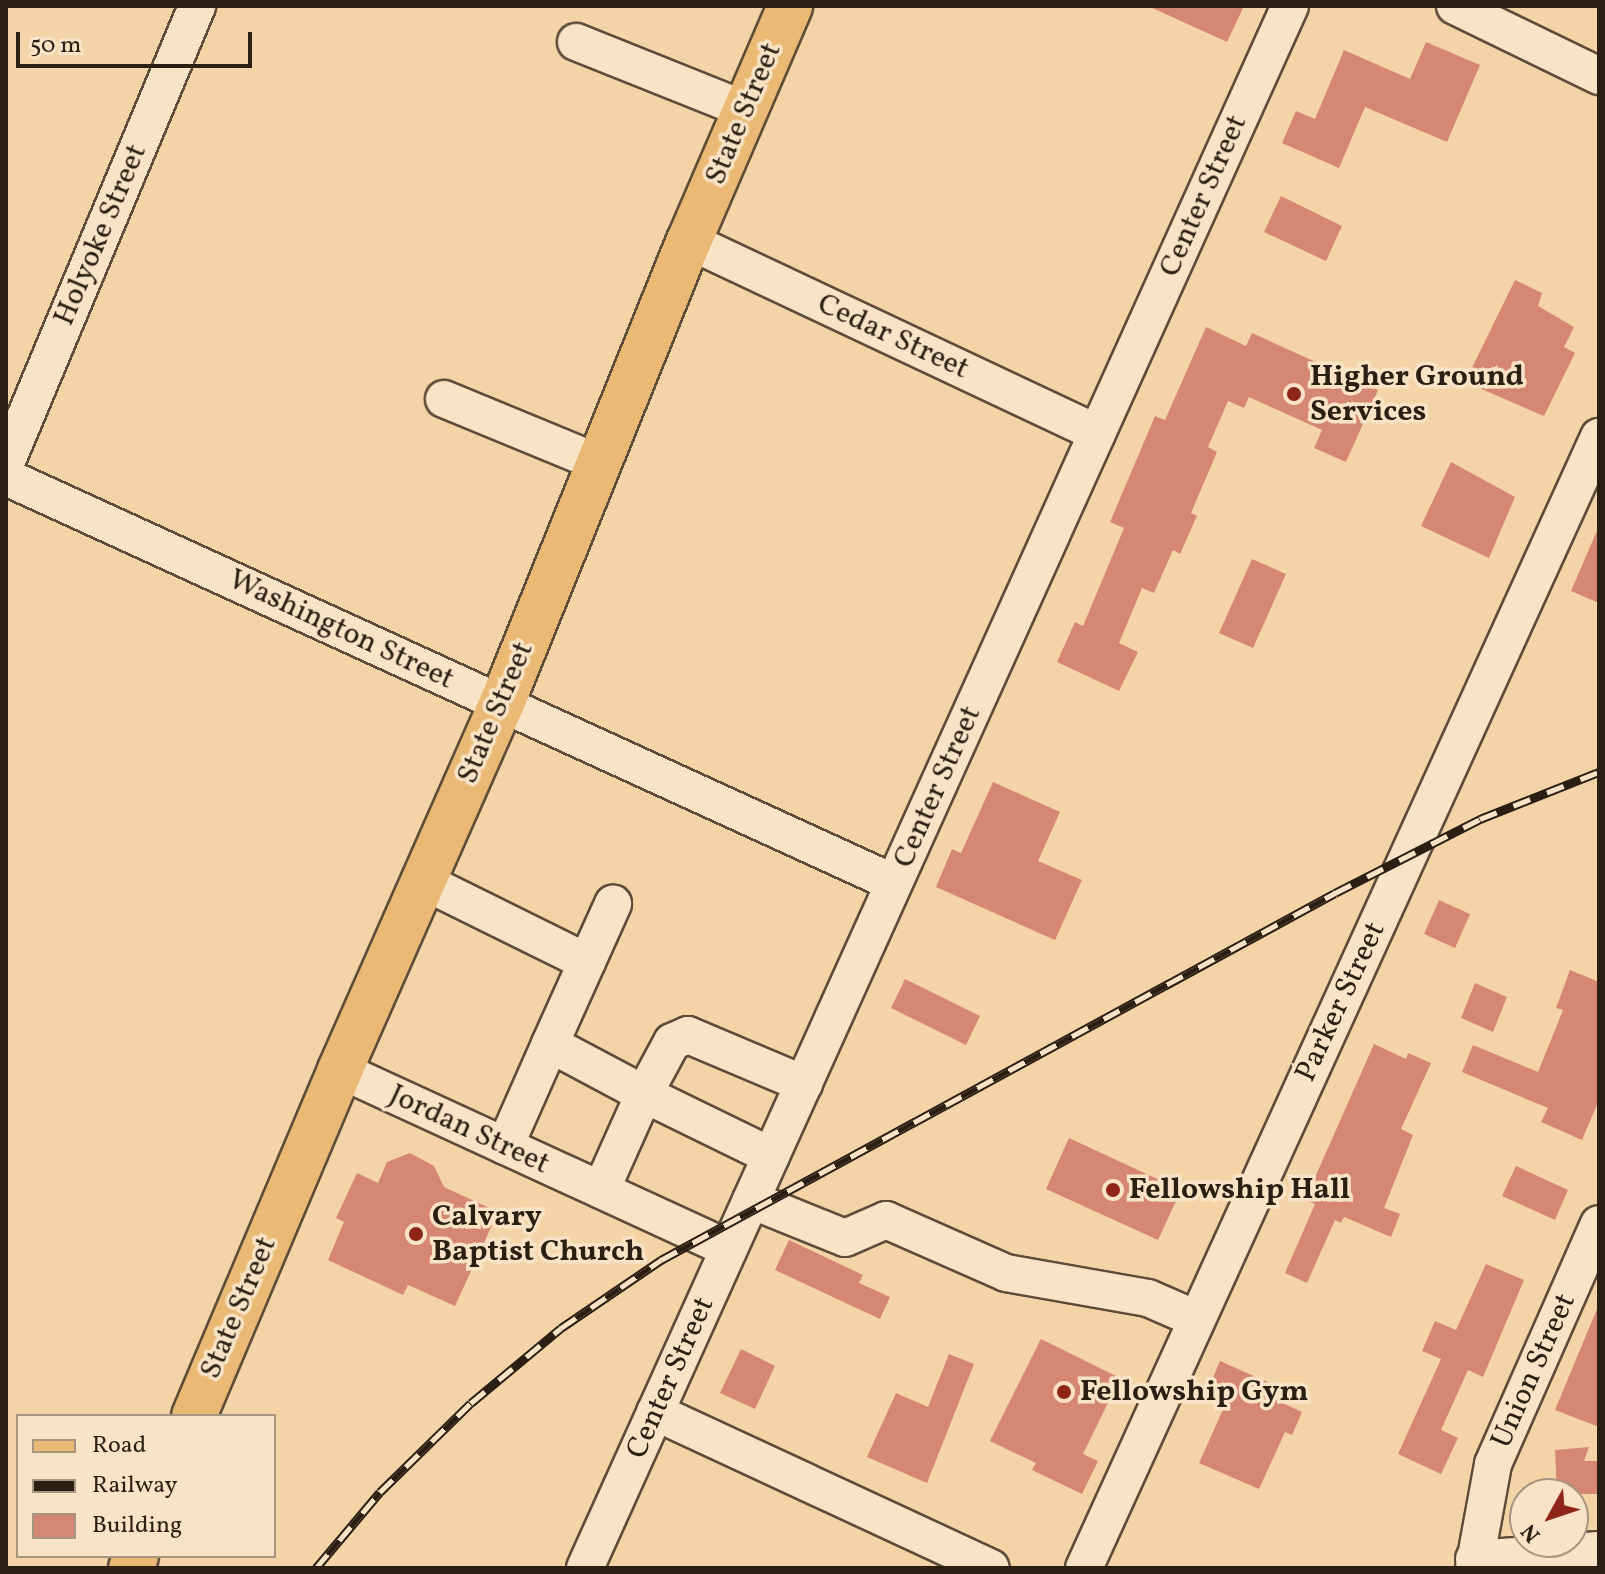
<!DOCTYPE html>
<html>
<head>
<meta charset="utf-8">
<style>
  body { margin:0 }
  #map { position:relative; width:1605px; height:1574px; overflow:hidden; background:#f4d4a7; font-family:Vollkorn,serif }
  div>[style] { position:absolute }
  .building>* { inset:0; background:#d68774 }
  .roads { filter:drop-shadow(2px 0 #5d4c39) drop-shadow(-2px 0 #5d4c39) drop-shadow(0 2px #5d4c39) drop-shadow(0 -2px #5d4c39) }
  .minor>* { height:36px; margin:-18px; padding:0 18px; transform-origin:18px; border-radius:18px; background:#f8e3c6 }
  .major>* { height:44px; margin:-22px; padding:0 22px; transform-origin:22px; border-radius:22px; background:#eaba74 }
  .rail>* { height:9px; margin-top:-4.5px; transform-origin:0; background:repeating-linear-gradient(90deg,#f8e3c6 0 18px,#2b1f14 0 36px); box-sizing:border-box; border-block:2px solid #2b1f14 }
  .dots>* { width:22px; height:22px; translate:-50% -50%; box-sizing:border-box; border:4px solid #f8e3c6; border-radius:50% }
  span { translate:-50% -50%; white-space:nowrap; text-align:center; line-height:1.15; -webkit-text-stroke:7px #f8e3c6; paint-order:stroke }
  .street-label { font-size:30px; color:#2b1f14 }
  .poi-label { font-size:30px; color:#2b1f14; font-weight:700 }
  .left { translate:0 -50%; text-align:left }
  .frame { position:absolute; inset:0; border:8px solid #2b1f14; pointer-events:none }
  .legend { position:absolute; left:16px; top:1414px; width:260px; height:144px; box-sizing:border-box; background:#f8e3c6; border:2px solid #a6957f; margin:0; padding:10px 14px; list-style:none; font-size:24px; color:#2b1f14 }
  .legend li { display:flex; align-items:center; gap:16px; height:40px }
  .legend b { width:40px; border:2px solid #a6957f }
  .north { position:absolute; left:1509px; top:1478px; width:80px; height:80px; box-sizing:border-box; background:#f8e3c6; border:2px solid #a6957f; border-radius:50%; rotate:230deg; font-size:22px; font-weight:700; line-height:32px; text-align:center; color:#2b1f14 }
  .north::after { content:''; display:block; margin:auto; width:28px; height:36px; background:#8f2418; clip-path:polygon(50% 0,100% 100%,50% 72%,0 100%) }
  .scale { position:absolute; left:16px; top:32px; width:236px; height:36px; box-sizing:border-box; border:4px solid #2b1f14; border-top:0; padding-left:10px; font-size:24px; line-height:28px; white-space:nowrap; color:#2b1f14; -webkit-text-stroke:6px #f8e3c6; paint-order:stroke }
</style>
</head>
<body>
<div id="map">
  <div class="building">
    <div style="clip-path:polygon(1148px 6px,1244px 6px,1227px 42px)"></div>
    <div style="clip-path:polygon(1426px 42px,1480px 65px,1447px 142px,1365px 107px,1339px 168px,1282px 143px,1296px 111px,1315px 119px,1344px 50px,1410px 79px)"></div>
    <div style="clip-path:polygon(1281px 196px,1342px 226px,1326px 261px,1264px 232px)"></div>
    <div style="clip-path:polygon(1515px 280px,1542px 293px,1538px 306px,1574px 327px,1564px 347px,1575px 353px,1544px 416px,1465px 382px)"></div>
    <div style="clip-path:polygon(1206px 327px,1246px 346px,1252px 333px,1378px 390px,1346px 462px,1314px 448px,1322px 430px,1249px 397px,1244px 408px,1228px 401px,1208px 447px,1217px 452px,1191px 513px,1197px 516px,1180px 554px,1173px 550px,1154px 593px,1142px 588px,1119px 643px,1138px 652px,1119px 691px,1057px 662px,1075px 622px,1083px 626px,1124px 528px,1110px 522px,1155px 416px,1165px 420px)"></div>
    <div style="clip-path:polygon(1451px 462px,1515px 497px,1489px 558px,1421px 526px)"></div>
    <div style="clip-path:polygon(1599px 526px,1599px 603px,1571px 591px)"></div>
    <div style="clip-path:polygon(1252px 559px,1286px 574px,1253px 648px,1219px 633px)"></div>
    <div style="clip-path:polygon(993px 782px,1060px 812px,1038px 861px,1082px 880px,1055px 940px,936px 887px,952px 849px,961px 853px)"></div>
    <div style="clip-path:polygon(1439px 900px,1470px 914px,1455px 948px,1424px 934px)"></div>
    <div style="clip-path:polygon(1570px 970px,1599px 982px,1599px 1100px,1582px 1140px,1541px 1122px,1548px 1108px,1462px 1072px,1473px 1045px,1538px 1072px,1563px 1010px,1556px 1008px)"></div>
    <div style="clip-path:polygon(905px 979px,980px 1016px,966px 1045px,891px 1008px)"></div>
    <div style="clip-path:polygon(1475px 983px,1507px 997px,1493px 1032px,1461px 1018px)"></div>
    <div style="clip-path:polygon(1374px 1044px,1406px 1059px,1408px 1053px,1431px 1063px,1401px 1129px,1413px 1135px,1384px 1208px,1400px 1214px,1391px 1237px,1344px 1217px,1341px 1223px,1335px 1220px,1307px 1283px,1285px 1273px,1315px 1204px,1305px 1200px)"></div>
    <div style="clip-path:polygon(1069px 1138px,1181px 1190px,1158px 1240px,1046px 1189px)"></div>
    <div style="clip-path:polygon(410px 1153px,434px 1166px,444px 1187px,498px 1212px,455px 1306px,408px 1285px,403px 1295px,328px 1260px,344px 1222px,336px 1218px,357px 1173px,378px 1183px,387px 1162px)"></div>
    <div style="clip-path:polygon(1516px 1166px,1568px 1190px,1555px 1220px,1502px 1196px)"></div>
    <div style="clip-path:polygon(789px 1240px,863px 1275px,859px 1283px,890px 1297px,880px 1319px,775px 1270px)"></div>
    <div style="clip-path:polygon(1486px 1264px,1524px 1280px,1483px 1377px,1468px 1370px,1441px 1430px,1458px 1438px,1441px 1474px,1398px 1454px,1441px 1359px,1422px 1351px,1435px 1321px,1456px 1330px)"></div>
    <div style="clip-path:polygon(1599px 1304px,1599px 1427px,1555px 1410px)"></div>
    <div style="clip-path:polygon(1041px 1339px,1120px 1378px,1083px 1454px,1098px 1461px,1082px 1494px,1032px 1470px,1036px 1463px,990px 1441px)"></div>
    <div style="clip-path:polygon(741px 1349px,775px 1366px,755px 1409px,720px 1393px)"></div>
    <div style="clip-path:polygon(949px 1354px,974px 1364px,927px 1483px,867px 1457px,896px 1393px,928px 1407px)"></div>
    <div style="clip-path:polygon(1220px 1361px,1279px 1387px,1274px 1399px,1302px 1412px,1292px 1435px,1285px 1432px,1259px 1489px,1199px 1463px,1225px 1405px,1205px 1396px)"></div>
    <div style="clip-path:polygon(1589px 1447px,1584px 1461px,1599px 1461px,1599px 1494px,1557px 1494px,1555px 1450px)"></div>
  </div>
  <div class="roads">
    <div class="minor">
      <div style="left:1455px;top:6px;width:160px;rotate:25.9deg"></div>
      <div style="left:576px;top:42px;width:183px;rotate:21.8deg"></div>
      <div style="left:689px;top:241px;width:451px;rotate:25.2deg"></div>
      <div style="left:444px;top:399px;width:168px;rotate:22.4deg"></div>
      <div style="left:6px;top:463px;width:495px;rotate:-67.3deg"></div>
      <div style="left:6px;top:477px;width:976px;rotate:24.57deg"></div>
      <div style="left:423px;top:881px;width:183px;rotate:26.3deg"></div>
      <div style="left:550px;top:1044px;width:154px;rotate:-65.8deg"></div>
      <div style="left:340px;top:1070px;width:428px;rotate:24.7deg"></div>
      <div style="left:505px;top:1146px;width:111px;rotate:-66.2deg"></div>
      <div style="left:550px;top:1044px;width:106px;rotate:28deg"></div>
      <div style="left:644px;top:1094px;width:105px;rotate:114.1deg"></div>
      <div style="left:771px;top:1156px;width:141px;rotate:-154deg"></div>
      <div style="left:644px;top:1094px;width:59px;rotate:-61.7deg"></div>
      <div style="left:672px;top:1042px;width:17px;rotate:-24deg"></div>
      <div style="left:688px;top:1035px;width:126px;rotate:22.9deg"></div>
      <div style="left:751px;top:1200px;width:101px;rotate:22deg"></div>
      <div style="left:845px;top:1238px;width:45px;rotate:-23.7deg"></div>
      <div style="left:886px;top:1220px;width:131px;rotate:23.8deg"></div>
      <div style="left:1006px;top:1273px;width:144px;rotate:10deg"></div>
      <div style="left:1148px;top:1298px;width:52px;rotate:23.6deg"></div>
      <div style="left:655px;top:1412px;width:370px;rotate:24.9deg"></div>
      <div style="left:1474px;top:1559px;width:125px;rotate:-4.1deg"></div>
      <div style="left:585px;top:1568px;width:1714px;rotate:-65.71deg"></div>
      <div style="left:1084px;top:1568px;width:1243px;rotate:-65.52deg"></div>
      <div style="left:1474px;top:1568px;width:106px;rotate:-79.6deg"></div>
      <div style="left:1493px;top:1464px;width:262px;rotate:-66.2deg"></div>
    </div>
    <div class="major">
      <div style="left:194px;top:1416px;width:376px;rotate:-67.1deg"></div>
      <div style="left:340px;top:1070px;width:401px;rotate:-66.2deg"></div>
      <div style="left:502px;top:703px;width:498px;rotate:-68deg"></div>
      <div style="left:689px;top:241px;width:256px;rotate:-66.7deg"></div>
      <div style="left:131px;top:1568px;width:13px;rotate:-67deg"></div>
    </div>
  </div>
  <div class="rail">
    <div style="left:316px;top:1568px;width:99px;rotate:-49.9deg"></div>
    <div style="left:380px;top:1492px;width:127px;rotate:-44.4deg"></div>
    <div style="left:471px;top:1403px;width:117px;rotate:-39.8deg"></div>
    <div style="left:561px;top:1328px;width:121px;rotate:-34.2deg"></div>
    <div style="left:661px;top:1260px;width:767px;rotate:-28.57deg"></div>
    <div style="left:1335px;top:893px;width:163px;rotate:-27deg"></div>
    <div style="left:1480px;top:819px;width:128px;rotate:-21.6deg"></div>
  </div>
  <div class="dots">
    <div style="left:1294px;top:394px;background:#8f2418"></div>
    <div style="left:1113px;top:1190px;background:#8f2418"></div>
    <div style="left:416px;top:1234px;background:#8f2418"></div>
    <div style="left:1064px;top:1392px;background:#8f2418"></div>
  </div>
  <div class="street-label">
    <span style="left:744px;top:114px;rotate:-67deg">State Street</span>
    <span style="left:1204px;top:196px;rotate:-66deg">Center Street</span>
    <span style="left:101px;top:235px;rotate:-67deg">Holyoke Street</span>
    <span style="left:893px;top:337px;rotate:25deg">Cedar Street</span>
    <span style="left:341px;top:630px;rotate:25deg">Washington Street</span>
    <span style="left:496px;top:713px;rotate:-67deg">State Street</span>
    <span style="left:938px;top:787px;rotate:-66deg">Center Street</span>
    <span style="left:1341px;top:1002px;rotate:-65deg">Parker Street</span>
    <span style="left:469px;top:1130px;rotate:25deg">Jordan Street</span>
    <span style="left:239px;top:1308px;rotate:-67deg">State Street</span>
    <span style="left:1534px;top:1371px;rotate:-66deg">Union Street</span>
    <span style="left:671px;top:1378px;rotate:-66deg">Center Street</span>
  </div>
  <div class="poi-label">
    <span class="left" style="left:1310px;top:394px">Higher Ground<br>Services</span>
    <span class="left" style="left:1129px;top:1190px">Fellowship Hall</span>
    <span class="left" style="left:432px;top:1234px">Calvary<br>Baptist Church</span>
    <span class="left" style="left:1080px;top:1392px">Fellowship Gym</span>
  </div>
  <div class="frame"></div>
  <ul class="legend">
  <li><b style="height:10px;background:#eaba74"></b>Road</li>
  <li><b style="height:10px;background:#2b1f14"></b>Railway</li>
  <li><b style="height:22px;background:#d68774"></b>Building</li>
  </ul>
  <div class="north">N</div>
  <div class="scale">50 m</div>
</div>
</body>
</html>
